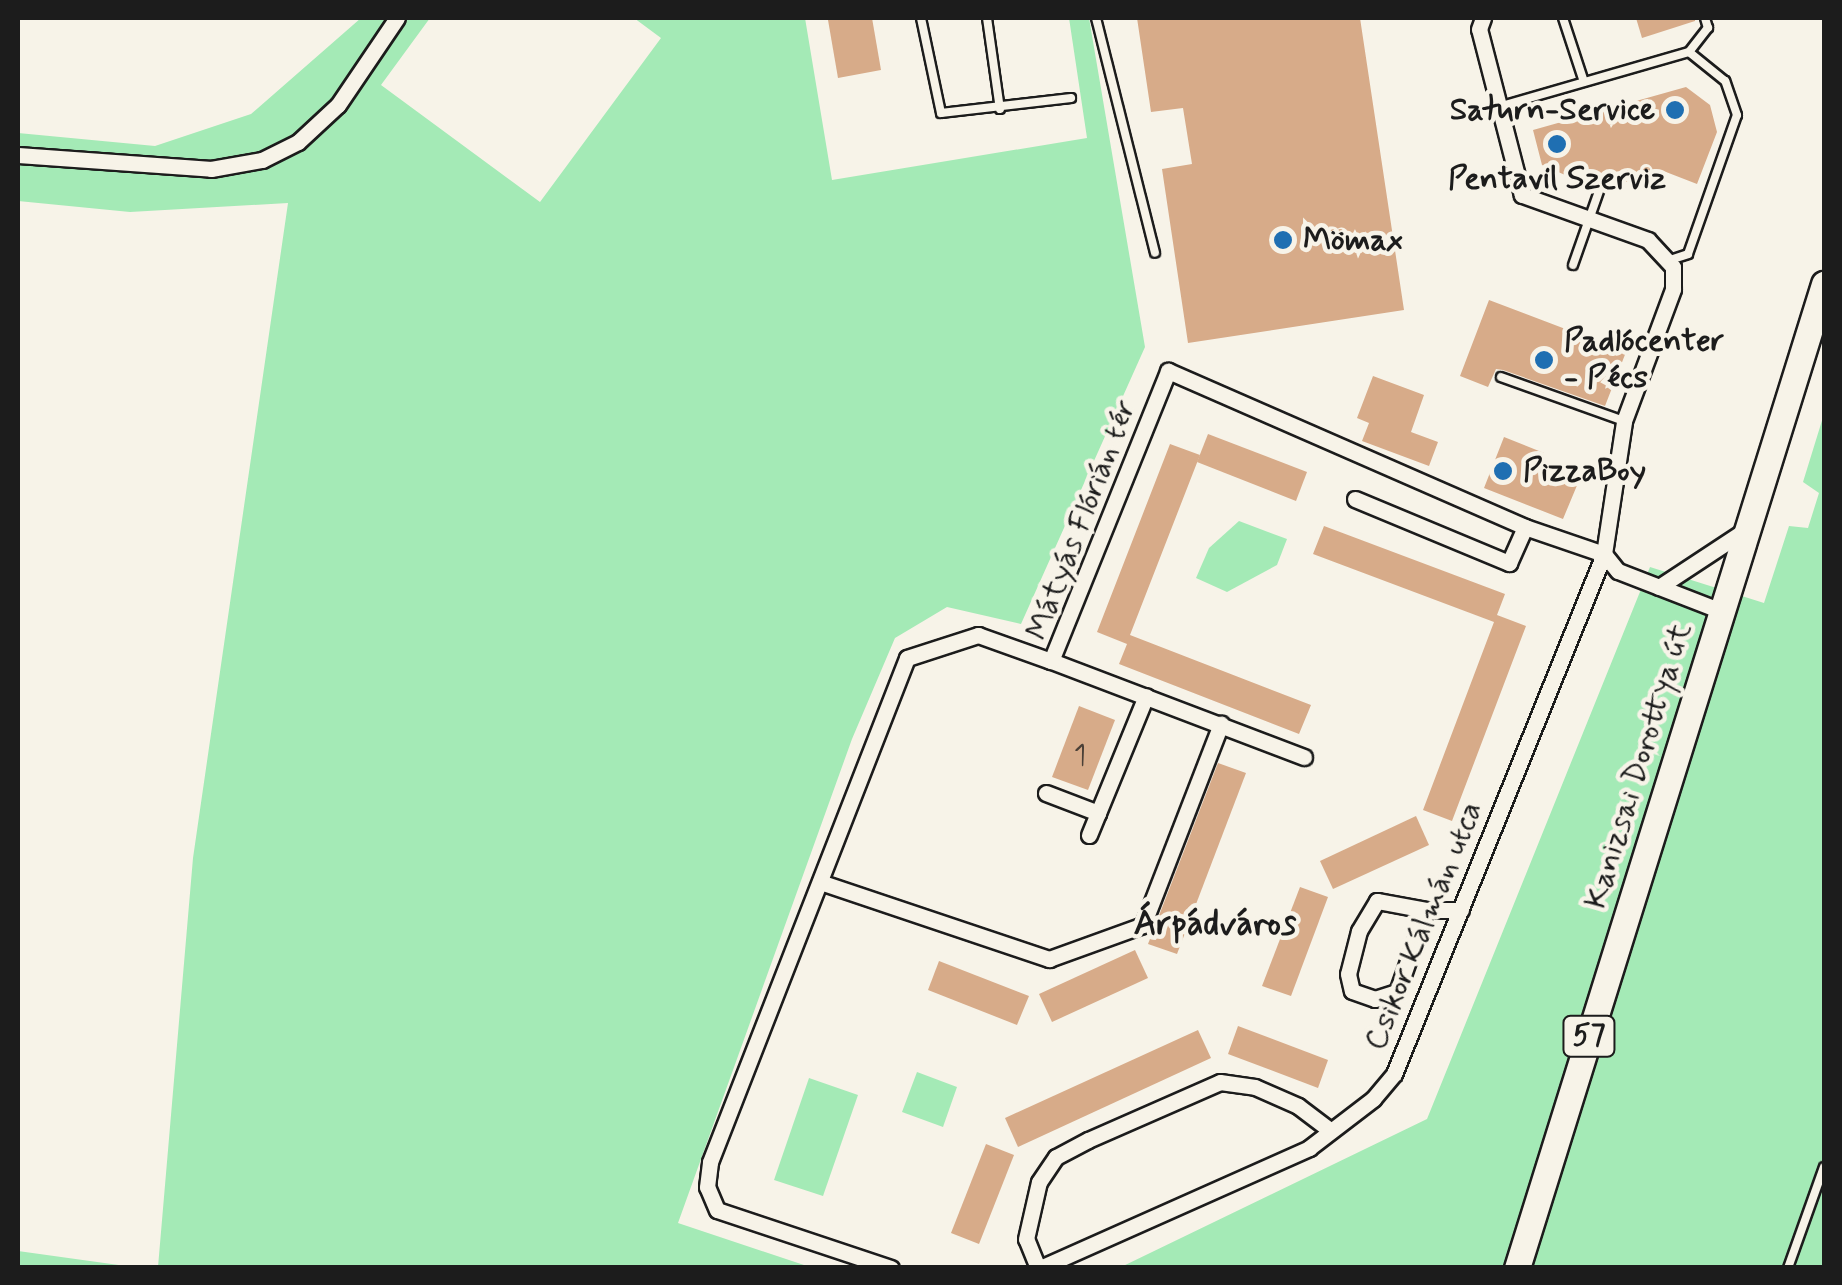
<!DOCTYPE html>
<html>
<head>
<meta charset="utf-8">
<style>
  body { margin:0 }
  #map { position:relative; width:1842px; height:1285px; overflow:hidden; background:#f7f3e8; font-family:Mynerve,sans-serif }
  div>[style] { position:absolute }
  .green>* { inset:0; background:#a4eab6 }
  .building>* { inset:0; background:#d7ab89 }
  .roads { filter:drop-shadow(2px 0 #1c1c1c) drop-shadow(-2px 0 #1c1c1c) drop-shadow(0 2px #1c1c1c) drop-shadow(0 -2px #1c1c1c) }
  .lane>* { height:8px; margin:-4px; padding:0 4px; transform-origin:4px; border-radius:4px; background:#f7f3e8 }
  .street>* { height:15px; margin:-7.5px; padding:0 7.5px; transform-origin:7.5px; border-radius:7.5px; background:#f7f3e8 }
  .primary>* { height:25px; margin:-12.5px; padding:0 12.5px; transform-origin:12.5px; border-radius:12.5px; background:#f7f3e8 }
  .dots>* { width:28px; height:28px; translate:-50% -50%; box-sizing:border-box; border:5px solid #f7f3e8; border-radius:50% }
  span { translate:-50% -50%; white-space:nowrap; text-align:center; line-height:1.15; -webkit-text-stroke:9px #f7f3e8; paint-order:stroke }
  .number-label { font-size:28px; color:#4b4037 }
  .number-label span { -webkit-text-stroke-width:0 }
  .shield-label span { padding:2px 8px; background:#f7f3e8; border:2px solid; border-radius:8px; -webkit-text-stroke-width:0 }
  .shield-label { font-size:30px; color:#1c1c1c; font-weight:700 }
  .poi-label { font-size:32px; color:#1c1c1c; font-weight:700 }
  .right { translate:-100% -50%; text-align:right }
  .left { translate:0 -50%; text-align:left }
  .street-label { font-size:32px; color:#1c1c1c }
  .neighbourhood-label { font-size:35px; color:#1c1c1c; font-weight:700 }
  .frame { position:absolute; inset:0; border:20px solid #1c1c1c; pointer-events:none }
</style>
</head>
<body>
<div id="map">
  <div class="green">
    <div style="clip-path:polygon(361px 18px,430px 18px,381px 85px,540px 202px,661px 38px,634px 18px,805px 18px,832px 180px,1087px 138px,1069px 18px,1089px 18px,1145px 347px,1021px 624px,947px 607px,895px 638px,852px 739px,678px 1223px,810px 1267px,158px 1267px,193px 858px,288px 203px,130px 212px,18px 201px,18px 133px,155px 146px,251px 114px)"></div>
    <div style="clip-path:polygon(1824px 414px,1824px 1267px,1119px 1268px,1427px 1119px,1650px 567px,1764px 603px,1789px 526px,1808px 528px,1819px 493px,1803px 482px)"></div>
    <div style="clip-path:polygon(1239px 521px,1287px 539px,1277px 565px,1227px 592px,1196px 578px,1209px 548px)"></div>
    <div style="clip-path:polygon(917px 1072px,957px 1087px,943px 1127px,902px 1112px)"></div>
    <div style="clip-path:polygon(809px 1078px,858px 1095px,823px 1196px,774px 1180px)"></div>
    <div style="clip-path:polygon(18px 1251px,133px 1267px,18px 1267px)"></div>
  </div>
  <div class="building">
    <div style="clip-path:polygon(843px 18px,872px 18px,881px 70px,838px 78px,828px 20px)"></div>
    <div style="clip-path:polygon(1137px 18px,1360px 18px,1404px 310px,1188px 343px,1162px 169px,1192px 164px,1183px 108px,1151px 112px)"></div>
    <div style="clip-path:polygon(1636px 18px,1695px 18px,1695px 21px,1642px 38px)"></div>
    <div style="clip-path:polygon(1686px 87px,1710px 105px,1717px 132px,1697px 184px,1666px 172px,1626px 182px,1624px 172px,1601px 173px,1586px 184px,1542px 165px,1533px 130px)"></div>
    <div style="clip-path:polygon(1489px 300px,1626px 352px,1605px 406px,1503px 370px,1496px 369px,1488px 387px,1460px 376px)"></div>
    <div style="clip-path:polygon(1373px 376px,1424px 395px,1411px 432px,1438px 442px,1429px 466px,1362px 441px,1369px 423px,1357px 418px)"></div>
    <div style="clip-path:polygon(1208px 434px,1307px 472px,1296px 501px,1197px 462px)"></div>
    <div style="clip-path:polygon(1504px 437px,1544px 453px,1539px 468px,1578px 483px,1563px 519px,1484px 488px)"></div>
    <div style="clip-path:polygon(1170px 444px,1200px 455px,1130px 635px,1311px 705px,1299px 734px,1119px 664px,1127px 644px,1097px 632px)"></div>
    <div style="clip-path:polygon(1324px 526px,1505px 594px,1497px 615px,1526px 626px,1452px 821px,1423px 810px,1494px 622px,1313px 554px)"></div>
    <div style="clip-path:polygon(1079px 706px,1115px 720px,1088px 790px,1052px 777px)"></div>
    <div style="clip-path:polygon(1218px 763px,1246px 773px,1177px 954px,1148px 944px)"></div>
    <div style="clip-path:polygon(1416px 816px,1429px 845px,1333px 889px,1320px 861px)"></div>
    <div style="clip-path:polygon(1300px 887px,1328px 897px,1291px 996px,1262px 986px)"></div>
    <div style="clip-path:polygon(1135px 950px,1148px 978px,1052px 1022px,1039px 994px)"></div>
    <div style="clip-path:polygon(939px 961px,1029px 996px,1017px 1025px,928px 990px)"></div>
    <div style="clip-path:polygon(1238px 1026px,1328px 1060px,1318px 1088px,1228px 1054px)"></div>
    <div style="clip-path:polygon(1198px 1030px,1211px 1058px,1018px 1147px,1005px 1118px)"></div>
    <div style="clip-path:polygon(986px 1144px,1014px 1155px,979px 1244px,951px 1233px)"></div>
  </div>
  <div class="roads">
    <div class="lane">
      <div style="left:921px;top:18px;width:97px;rotate:78.1deg"></div>
      <div style="left:941px;top:113px;width:131px;rotate:-6.6deg"></div>
      <div style="left:987px;top:18px;width:92px;rotate:81.9deg"></div>
      <div style="left:1096px;top:18px;width:242px;rotate:75.9deg"></div>
      <div style="left:1563px;top:18px;width:67px;rotate:71.8deg"></div>
      <div style="left:1498px;top:107px;width:199px;rotate:-16.1deg"></div>
      <div style="left:1689px;top:52px;width:31px;rotate:-52deg"></div>
      <div style="left:1708px;top:28px;width:10px;rotate:-107deg"></div>
      <div style="left:1670px;top:260px;width:19px;rotate:-18deg"></div>
      <div style="left:1688px;top:254px;width:147px;rotate:-70.6deg"></div>
      <div style="left:1737px;top:115px;width:36px;rotate:-109deg"></div>
      <div style="left:1725px;top:81px;width:46px;rotate:-141.1deg"></div>
      <div style="left:1573px;top:265px;width:90px;rotate:-70.6deg"></div>
      <div style="left:1501px;top:377px;width:131px;rotate:19.7deg"></div>
      <div style="left:1788px;top:1268px;width:107px;rotate:-70.4deg"></div>
    </div>
    <div class="street">
      <div style="left:18px;top:155px;width:194px;rotate:4.1deg"></div>
      <div style="left:211px;top:169px;width:52px;rotate:-10deg"></div>
      <div style="left:262px;top:160px;width:40px;rotate:-26.6deg"></div>
      <div style="left:298px;top:142px;width:54px;rotate:-42.8deg"></div>
      <div style="left:338px;top:105px;width:105px;rotate:-55.9deg"></div>
      <div style="left:1355px;top:499px;width:167px;rotate:22.6deg"></div>
      <div style="left:1509px;top:563px;width:39px;rotate:-66deg"></div>
      <div style="left:1604px;top:554px;width:22px;rotate:51deg"></div>
      <div style="left:1618px;top:571px;width:110px;rotate:21.2deg"></div>
      <div style="left:1659px;top:587px;width:105px;rotate:-33.4deg"></div>
      <div style="left:1304px;top:757px;width:271px;rotate:-159.2deg"></div>
      <div style="left:1051px;top:661px;width:313px;rotate:-68deg"></div>
      <div style="left:1168px;top:371px;width:390px;rotate:23.6deg"></div>
      <div style="left:1525px;top:527px;width:83px;rotate:18.9deg"></div>
      <div style="left:1046px;top:793px;width:56px;rotate:21deg"></div>
      <div style="left:1089px;top:835px;width:150px;rotate:-67.7deg"></div>
      <div style="left:820px;top:882px;width:242px;rotate:18.6deg"></div>
      <div style="left:1049px;top:959px;width:100px;rotate:-19.9deg"></div>
      <div style="left:1143px;top:925px;width:216px;rotate:-68.8deg"></div>
      <div style="left:1426px;top:910px;width:50px;rotate:-169.6deg"></div>
      <div style="left:1377px;top:901px;width:35px;rotate:121deg"></div>
      <div style="left:1359px;top:931px;width:44px;rotate:104.3deg"></div>
      <div style="left:1348px;top:974px;width:17px;rotate:77deg"></div>
      <div style="left:1352px;top:991px;width:24px;rotate:19deg"></div>
      <div style="left:1375px;top:999px;width:23px;rotate:-18deg"></div>
      <div style="left:1397px;top:992px;width:87px;rotate:-70.5deg"></div>
      <div style="left:1426px;top:910px;width:35px"></div>
      <div style="left:891px;top:1268px;width:183px;rotate:-161.6deg"></div>
      <div style="left:717px;top:1210px;width:25px;rotate:-113deg"></div>
      <div style="left:707px;top:1187px;width:25px;rotate:-83deg"></div>
      <div style="left:710px;top:1162px;width:541px;rotate:-68.65deg"></div>
      <div style="left:907px;top:658px;width:75px;rotate:-17.9deg"></div>
      <div style="left:978px;top:635px;width:77px;rotate:19.6deg"></div>
      <div style="left:1038px;top:1268px;width:31px;rotate:-112deg"></div>
      <div style="left:1026px;top:1239px;width:58px;rotate:-77.2deg"></div>
      <div style="left:1039px;top:1182px;width:30px;rotate:-56deg"></div>
      <div style="left:1056px;top:1157px;width:36px;rotate:-28deg"></div>
      <div style="left:1088px;top:1140px;width:144px;rotate:-23.7deg"></div>
      <div style="left:1220px;top:1082px;width:35px;rotate:8deg"></div>
      <div style="left:1255px;top:1087px;width:47px;rotate:23.8deg"></div>
      <div style="left:1298px;top:1106px;width:41px;rotate:37.1deg"></div>
      <div style="left:1040px;top:1268px;width:295px;rotate:-24deg"></div>
      <div style="left:1309px;top:1148px;width:81px;rotate:-37.4deg"></div>
      <div style="left:1373px;top:1099px;width:33px;rotate:-50deg"></div>
      <div style="left:1394px;top:1074px;width:561px;rotate:-68.01deg"></div>
      <div style="left:1604px;top:554px;width:134px;rotate:-81.4deg"></div>
      <div style="left:1624px;top:421px;width:141px;rotate:-69.6deg"></div>
      <div style="left:1673px;top:289px;width:22px;rotate:-90deg"></div>
      <div style="left:1673px;top:267px;width:37px;rotate:-133deg"></div>
      <div style="left:1648px;top:240px;width:134px;rotate:-160.3deg"></div>
      <div style="left:1522px;top:195px;width:171px;rotate:-104.5deg"></div>
      <div style="left:1479px;top:29px;width:12px;rotate:-70deg"></div>
    </div>
    <div class="primary">
      <div style="left:1517px;top:1268px;width:1031px;rotate:-72.67deg"></div>
    </div>
  </div>
  <div class="dots">
    <div style="left:1675px;top:110px;background:#1f6fb2"></div>
    <div style="left:1557px;top:144px;background:#1f6fb2"></div>
    <div style="left:1283px;top:240px;background:#1f6fb2"></div>
    <div style="left:1544px;top:360px;background:#1f6fb2"></div>
    <div style="left:1503px;top:471px;background:#1f6fb2"></div>
  </div>
  <div class="number-label">
    <span style="left:1080px;top:757px">1</span>
  </div>
  <div class="shield-label">
    <span style="left:1589px;top:1036px">57</span>
  </div>
  <div class="poi-label">
    <span class="right" style="left:1655px;top:110px">Saturn-Service</span>
    <span style="left:1557px;top:179px">Pentavil Szerviz</span>
    <span class="left" style="left:1303px;top:240px">Mömax</span>
    <span class="left" style="left:1564px;top:360px">Padlócenter<br>- Pécs</span>
    <span class="left" style="left:1523px;top:471px">PizzaBoy</span>
  </div>
  <div class="street-label">
    <span style="left:1082px;top:520px;rotate:-69deg">Mátyás Flórián tér</span>
    <span style="left:1639px;top:766px;rotate:-73deg">Kanizsai Dorottya út</span>
    <span style="left:1424px;top:926px;rotate:-68deg">Csikor Kálmán utca</span>
  </div>
  <div class="neighbourhood-label">
    <span style="left:1215px;top:924px">Árpádváros</span>
  </div>
  <div class="frame"></div>
</div>
</body>
</html>
